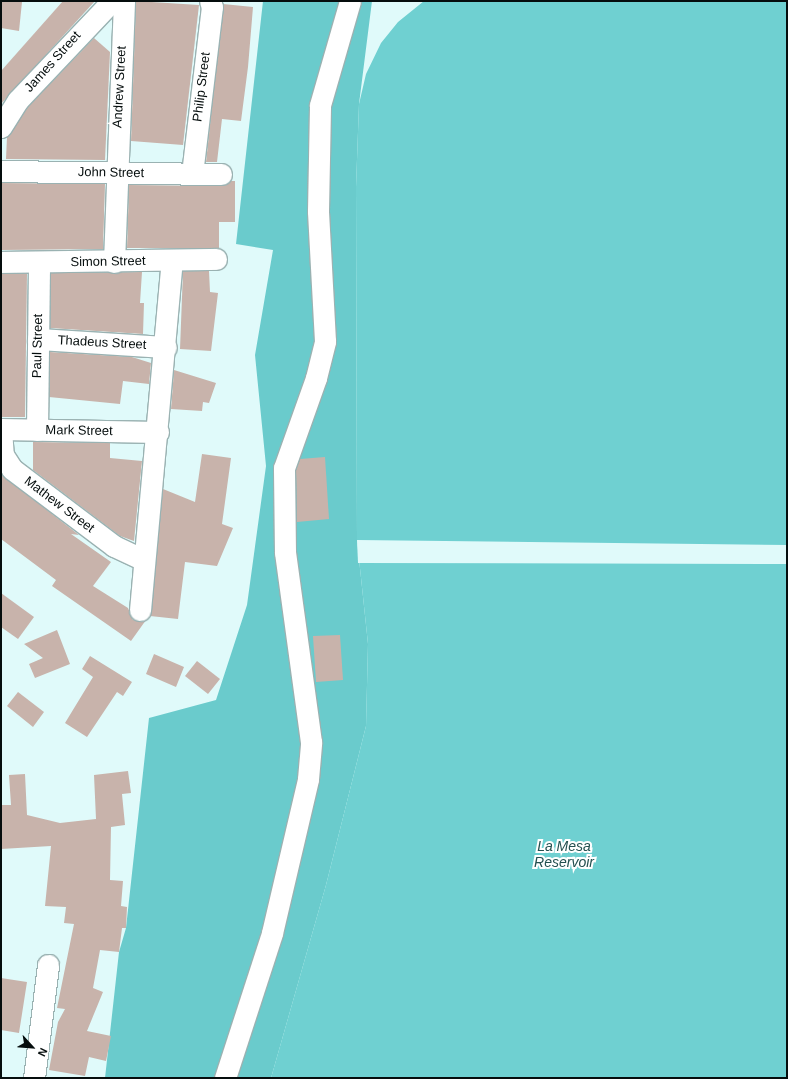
<!DOCTYPE html>
<html>
<head>
<meta charset="utf-8">
<style>
  body { margin:0 }
  #map { position:relative; width:788px; height:1079px; overflow:hidden; background:#e0fafa; font-family:Arial,sans-serif }
  div>[style] { position:absolute }
  .forest>* { inset:0; background:#6acbcc }
  .water>* { inset:0; background:#6fd0d1 }
  .pier>* { inset:0; background:#e0fafa }
  .building>* { inset:0; background:#c8b3ab }
  .roads { filter:drop-shadow(1px 0 #9ab2b2) drop-shadow(-1px 0 #9ab2b2) drop-shadow(0 1px #9ab2b2) drop-shadow(0 -1px #9ab2b2) }
  .minor>* { height:21px; margin:-10.5px; padding:0 10.5px; transform-origin:10.5px; border-radius:10.5px; background:#fff }
  span { translate:-50% -50%; white-space:nowrap; text-align:center; line-height:1.15; -webkit-text-stroke:4px #fff; paint-order:stroke }
  .street-label { font-size:13px; color:#050d0d }
  .water-label { font-size:14px; color:#245050; font-style:italic }
  .frame { position:absolute; inset:0; border:2px solid #050d0d; pointer-events:none }
  .north { position:absolute; left:12px; top:1027px; width:40px; height:40px; -webkit-text-stroke:3px #fff; paint-order:stroke; rotate:116deg; font-size:11px; font-weight:700; line-height:16px; text-align:center; color:#050d0d }
  .north::after { content:''; display:block; margin:auto; width:14px; height:18px; background:#050d0d; clip-path:polygon(50% 0,100% 100%,50% 72%,0 100%) }
</style>
</head>
<body>
<div id="map">
  <div class="forest">
    <div style="clip-path:polygon(263px 1px,372px 1px,359px 104px,356px 187px,357px 540px,368px 644px,366px 726px,326px 885px,271px 1078px,105px 1078px,119px 952px,126px 928px,149px 718px,216px 700px,247px 605px,266px 466px,255px 355px,273px 250px,236px 244px)"></div>
  </div>
  <div class="water">
    <div style="clip-path:polygon(424px 1px,787px 1px,787px 1078px,271px 1078px,326px 885px,366px 726px,368px 644px,357px 540px,356px 187px,359px 104px,366px 74px,381px 43px,398px 22px)"></div>
  </div>
  <div class="pier">
    <div style="clip-path:polygon(357px 540px,787px 545px,787px 564px,358px 563px)"></div>
  </div>
  <div class="building">
    <div style="clip-path:polygon(1px 1px,22px 2px,19px 31px,1px 28px)"></div>
    <div style="clip-path:polygon(63px 1px,95px 1px,1px 104px,1px 71px)"></div>
    <div style="clip-path:polygon(136px 1px,199px 5px,183px 145px,131px 141px)"></div>
    <div style="clip-path:polygon(223px 4px,253px 7px,248px 67px,241px 121px,222px 119px,217px 162px,206px 162px)"></div>
    <div style="clip-path:polygon(94px 38px,110px 52px,105px 160px,6px 159px,7px 137px,28px 107px)"></div>
    <div style="clip-path:polygon(231px 181px,235px 181px,235px 222px,219px 222px,219px 248px,127px 248px,129px 185px,221px 186px)"></div>
    <div style="clip-path:polygon(1px 183px,105px 184px,103px 249px,1px 250px)"></div>
    <div style="clip-path:polygon(183px 271px,209px 271px,210px 292px,218px 293px,211px 351px,180px 349px)"></div>
    <div style="clip-path:polygon(142px 272px,140px 303px,144px 303px,143px 334px,50px 328px,51px 273px)"></div>
    <div style="clip-path:polygon(1px 274px,27px 274px,25px 417px,1px 417px)"></div>
    <div style="clip-path:polygon(50px 352px,132px 357px,151px 363px,149px 384px,123px 381px,120px 404px,49px 397px)"></div>
    <div style="clip-path:polygon(174px 370px,216px 383px,209px 403px,203px 402px,202px 411px,171px 409px)"></div>
    <div style="clip-path:polygon(33px 442px,110px 443px,110px 458px,142px 461px,134px 541px,120px 536px,33px 470px)"></div>
    <div style="clip-path:polygon(202px 454px,231px 458px,222px 524px,233px 528px,217px 566px,185px 562px,178px 619px,150px 616px,163px 489px,195px 502px)"></div>
    <div style="clip-path:polygon(325px 457px,329px 519px,297px 522px,296px 470px,300px 459px)"></div>
    <div style="clip-path:polygon(1px 474px,79px 535px,71px 534px,111px 562px,93px 586px,128px 608px,133px 620px,146px 620px,131px 641px,52px 586px,56px 580px,1px 539px)"></div>
    <div style="clip-path:polygon(1px 593px,34px 617px,18px 639px,1px 627px)"></div>
    <div style="clip-path:polygon(57px 630px,70px 664px,35px 678px,29px 664px,43px 658px,24px 644px)"></div>
    <div style="clip-path:polygon(340px 635px,343px 680px,316px 682px,313px 636px)"></div>
    <div style="clip-path:polygon(154px 654px,184px 667px,176px 687px,146px 674px)"></div>
    <div style="clip-path:polygon(90px 656px,132px 682px,123px 696px,117px 692px,87px 737px,65px 723px,93px 677px,82px 669px)"></div>
    <div style="clip-path:polygon(197px 661px,220px 679px,208px 694px,185px 676px)"></div>
    <div style="clip-path:polygon(18px 692px,44px 712px,33px 727px,7px 706px)"></div>
    <div style="clip-path:polygon(128px 771px,131px 793px,122px 794px,125px 825px,111px 827px,110px 880px,123px 881px,121px 906px,127px 907px,126px 928px,122px 928px,119px 952px,100px 950px,93px 988px,103px 992px,87px 1031px,111px 1036px,106px 1061px,89px 1057px,85px 1076px,49px 1070px,58px 1022px,65px 1009px,57px 1008px,74px 924px,64px 923px,66px 907px,45px 906px,51px 846px,1px 849px,1px 805px,11px 805px,9px 775px,25px 774px,27px 815px,60px 823px,96px 819px,94px 775px)"></div>
    <div style="clip-path:polygon(1px 978px,27px 982px,19px 1033px,1px 1030px)"></div>
  </div>
  <div class="roads">
    <div class="minor">
      <div style="left:1px;top:127px;width:32px;rotate:-58deg"></div>
      <div style="left:18px;top:100px;width:137px;rotate:-46.5deg"></div>
      <div style="left:1px;top:171px;width:220px;rotate:0.8deg"></div>
      <div style="left:192px;top:174px;width:168px;rotate:-83.2deg"></div>
      <div style="left:212px;top:7px;width:6px;rotate:-108deg"></div>
      <div style="left:1px;top:262px;width:215px;rotate:-0.8deg"></div>
      <div style="left:114px;top:262px;width:261px;rotate:-87.8deg"></div>
      <div style="left:38px;top:339px;width:128px;rotate:3.6deg"></div>
      <div style="left:1px;top:429px;width:26px;rotate:86deg"></div>
      <div style="left:3px;top:455px;width:17px;rotate:57deg"></div>
      <div style="left:12px;top:469px;width:128px;rotate:37deg"></div>
      <div style="left:114px;top:546px;width:33px;rotate:25deg"></div>
      <div style="left:1px;top:429px;width:157px;rotate:1.1deg"></div>
      <div style="left:37px;top:430px;width:168px;rotate:-89.3deg"></div>
      <div style="left:140px;top:610px;width:350px;rotate:-84.8deg"></div>
      <div style="left:34px;top:1078px;width:114px;rotate:-82.9deg"></div>
      <div style="left:225px;top:1078px;width:152px;rotate:-72deg"></div>
      <div style="left:272px;top:933px;width:158px;rotate:-76.8deg"></div>
      <div style="left:308px;top:779px;width:37px;rotate:-85deg"></div>
      <div style="left:311px;top:742px;width:192px;rotate:-97.8deg"></div>
      <div style="left:285px;top:552px;width:84px;rotate:-90.7deg"></div>
      <div style="left:284px;top:468px;width:96px;rotate:-70.4deg"></div>
      <div style="left:316px;top:378px;width:38px;rotate:-76deg"></div>
      <div style="left:325px;top:341px;width:130px;rotate:-93.1deg"></div>
      <div style="left:318px;top:211px;width:106px;rotate:-88.9deg"></div>
      <div style="left:320px;top:105px;width:108px;rotate:-73.9deg"></div>
    </div>
  </div>
  <div class="street-label">
    <span style="left:53px;top:62px;rotate:-48deg">James Street</span>
    <span style="left:120px;top:87px;rotate:-87deg">Andrew Street</span>
    <span style="left:202px;top:87px;rotate:-83deg">Philip Street</span>
    <span style="left:111px;top:173px;rotate:1deg">John Street</span>
    <span style="left:108px;top:262px;rotate:-1deg">Simon Street</span>
    <span style="left:102px;top:343px;rotate:3deg">Thadeus Street</span>
    <span style="left:38px;top:346px;rotate:-89deg">Paul Street</span>
    <span style="left:79px;top:431px;rotate:1deg">Mark Street</span>
    <span style="left:59px;top:505px;rotate:37deg">Mathew Street</span>
  </div>
  <div class="water-label">
    <span style="left:564px;top:854px">La Mesa<br>Reservoir</span>
  </div>
  <div class="frame"></div>
  <div class="north">N</div>
</div>
</body>
</html>
